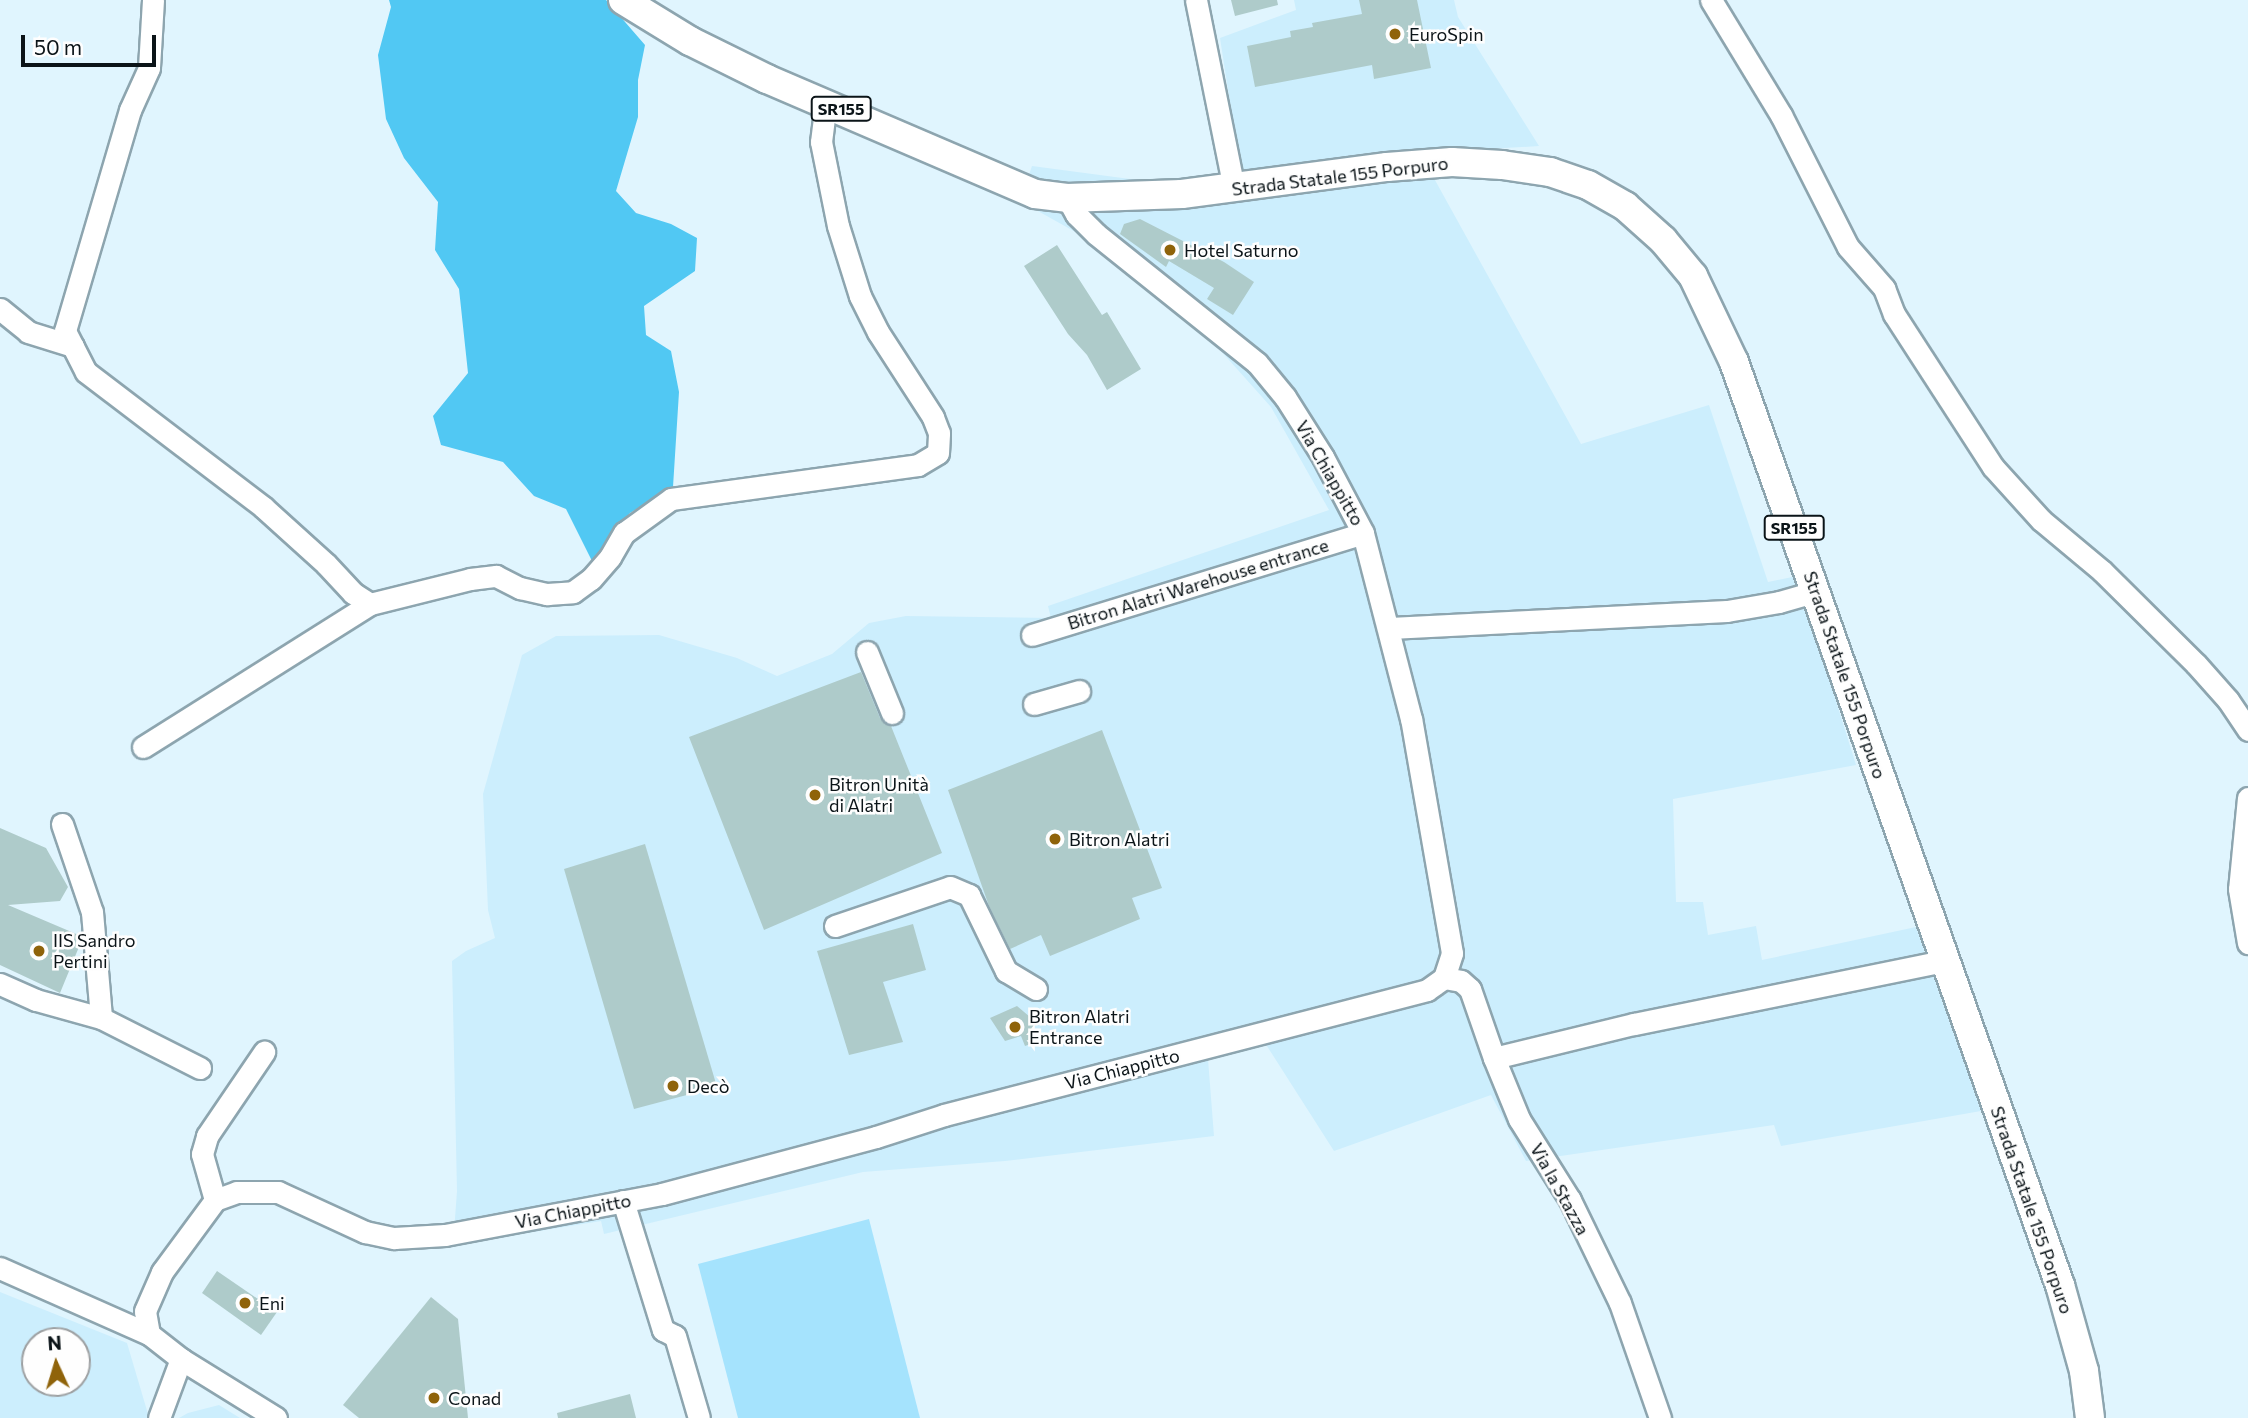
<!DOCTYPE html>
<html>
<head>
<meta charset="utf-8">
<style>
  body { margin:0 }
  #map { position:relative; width:2248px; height:1418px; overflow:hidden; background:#e0f5fe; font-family:Commissioner,sans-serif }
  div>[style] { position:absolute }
  .built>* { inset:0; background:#cceefd }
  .green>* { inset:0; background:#a5e3fd }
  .forest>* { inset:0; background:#51c8f3 }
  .building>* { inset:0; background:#aecbca }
  .roads { filter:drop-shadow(2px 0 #8da5af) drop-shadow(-2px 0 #8da5af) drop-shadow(0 2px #8da5af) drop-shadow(0 -2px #8da5af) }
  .minor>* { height:21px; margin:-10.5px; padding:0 10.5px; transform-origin:10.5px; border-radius:10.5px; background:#fff }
  .major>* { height:28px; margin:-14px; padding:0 14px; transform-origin:14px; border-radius:14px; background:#fff }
  .dots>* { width:19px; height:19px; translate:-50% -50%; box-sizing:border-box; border:4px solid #fefefe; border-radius:50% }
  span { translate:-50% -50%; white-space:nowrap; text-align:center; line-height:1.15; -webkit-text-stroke:5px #fefefe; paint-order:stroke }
  .shield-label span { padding:2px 5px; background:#fefefe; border:2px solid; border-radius:5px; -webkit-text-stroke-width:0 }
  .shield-label { font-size:16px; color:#0b1418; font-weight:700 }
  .poi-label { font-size:18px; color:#0b1418 }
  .left { translate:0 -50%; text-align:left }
  .street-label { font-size:18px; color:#0b1418 }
  .north { position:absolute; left:21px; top:1327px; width:70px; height:70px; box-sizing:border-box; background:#fefefe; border:2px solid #9da0a2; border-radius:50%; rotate:356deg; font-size:19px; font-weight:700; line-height:28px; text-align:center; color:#0b1418 }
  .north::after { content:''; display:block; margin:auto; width:24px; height:32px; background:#8f630a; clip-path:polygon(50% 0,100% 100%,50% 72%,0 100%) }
  .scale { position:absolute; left:21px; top:35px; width:135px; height:32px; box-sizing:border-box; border:4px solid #0b1418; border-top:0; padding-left:9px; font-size:21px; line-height:24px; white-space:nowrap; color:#0b1418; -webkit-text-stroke:5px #fefefe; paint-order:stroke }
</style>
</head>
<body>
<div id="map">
  <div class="built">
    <div style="clip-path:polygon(1294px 0,1454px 0,1458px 17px,1539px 146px,1420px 153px,1581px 444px,1709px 405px,1768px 582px,1797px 576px,1856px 765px,1673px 799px,1676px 902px,1703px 902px,1708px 935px,1756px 926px,1762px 960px,1916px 927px,1981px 1111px,1781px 1146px,1774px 1125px,1526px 1161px,1491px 1095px,1334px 1151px,1265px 1043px,1208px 1059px,1214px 1136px,1005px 1161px,863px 1172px,604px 1234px,601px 1221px,453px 1245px,457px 1191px,452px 961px,466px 951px,495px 938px,488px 910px,483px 794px,522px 655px,556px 636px,659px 635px,737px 658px,777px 676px,832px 654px,869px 623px,906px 616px,1051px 618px,1048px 606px,1329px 510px,1271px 407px,1212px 341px,1079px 234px,1020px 201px,1032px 166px,1130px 179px,1178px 181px,1241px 174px,1220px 38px,1296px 10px)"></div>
    <div style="clip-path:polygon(evenodd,0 1292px,127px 1343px,148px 1414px,160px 1418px,0 1418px,0 1292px,35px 1341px,77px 1341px,77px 1383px,35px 1383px,35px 1341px)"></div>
    <div style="clip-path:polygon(219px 1405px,240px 1418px,179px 1418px,188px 1413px)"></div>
  </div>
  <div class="green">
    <div style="clip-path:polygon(869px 1219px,920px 1418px,738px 1418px,698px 1264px)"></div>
  </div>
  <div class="forest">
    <div style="clip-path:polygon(389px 0,606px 0,645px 45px,638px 80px,638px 117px,616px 191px,636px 213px,671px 224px,697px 238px,695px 271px,644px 306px,646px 335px,671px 351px,679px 392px,673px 487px,630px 513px,593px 563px,566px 509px,534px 496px,503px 462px,441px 445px,433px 416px,468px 373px,459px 289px,435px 250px,438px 202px,404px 158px,386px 119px,378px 55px,391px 7px)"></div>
  </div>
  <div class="building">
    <div style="clip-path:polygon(1231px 0,1277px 0,1278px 5px,1235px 16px)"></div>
    <div style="clip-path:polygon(1359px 0,1417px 0,1431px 68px,1374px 79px,1372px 65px,1255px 87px,1247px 46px,1291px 37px,1290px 31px,1313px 27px,1312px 23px,1362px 14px)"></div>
    <div style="clip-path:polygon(1140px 219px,1224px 262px,1254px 282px,1233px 315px,1207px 299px,1214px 288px,1169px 261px,1166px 267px,1120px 234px,1124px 224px)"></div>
    <div style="clip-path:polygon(1057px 245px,1102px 315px,1107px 312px,1141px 369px,1107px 390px,1087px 355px,1068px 334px,1024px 266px)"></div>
    <div style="clip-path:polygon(861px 672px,880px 718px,891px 726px,942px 853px,764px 930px,689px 737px)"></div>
    <div style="clip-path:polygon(1102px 730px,1162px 888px,1132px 898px,1140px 919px,1050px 956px,1041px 935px,1010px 949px,989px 906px,948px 790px)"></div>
    <div style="clip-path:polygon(0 828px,46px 848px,68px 887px,60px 901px,8px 905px,81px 936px,81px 942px,60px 993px,0 965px)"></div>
    <div style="clip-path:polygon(645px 844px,717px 1087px,634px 1109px,564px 869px)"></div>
    <div style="clip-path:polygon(913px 924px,926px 970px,883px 982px,903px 1042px,849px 1055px,817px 951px)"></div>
    <div style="clip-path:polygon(1017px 1006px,1030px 1017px,1039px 1041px,1025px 1046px,1021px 1036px,1005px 1041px,990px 1018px)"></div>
    <div style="clip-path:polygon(217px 1271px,277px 1312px,261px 1335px,202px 1293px)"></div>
    <div style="clip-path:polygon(431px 1297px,458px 1319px,468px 1418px,359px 1418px,343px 1405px)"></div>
    <div style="clip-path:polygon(630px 1394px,636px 1418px,558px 1418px,557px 1413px)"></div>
  </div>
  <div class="roads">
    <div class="minor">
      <div style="left:153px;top:0;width:68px;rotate:93.4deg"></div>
      <div style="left:149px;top:68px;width:46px;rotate:114.3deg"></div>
      <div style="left:130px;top:110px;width:230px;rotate:106.4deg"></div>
      <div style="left:65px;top:331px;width:46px;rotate:62.9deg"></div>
      <div style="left:86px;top:372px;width:223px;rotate:37.3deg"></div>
      <div style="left:263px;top:507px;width:85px;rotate:42.1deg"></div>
      <div style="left:326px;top:564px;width:40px;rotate:47deg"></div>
      <div style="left:353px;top:593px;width:20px;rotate:33deg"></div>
      <div style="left:370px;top:604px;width:103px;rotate:-14deg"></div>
      <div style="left:470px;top:579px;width:26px;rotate:-7deg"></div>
      <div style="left:496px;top:576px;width:27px;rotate:27deg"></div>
      <div style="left:520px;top:588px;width:28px;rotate:13deg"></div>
      <div style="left:547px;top:594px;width:26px;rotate:-4deg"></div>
      <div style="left:573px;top:592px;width:22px;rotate:-36deg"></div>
      <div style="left:591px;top:579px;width:29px;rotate:-49deg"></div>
      <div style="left:610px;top:557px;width:28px;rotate:-60deg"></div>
      <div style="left:624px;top:533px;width:58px;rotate:-35.9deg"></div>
      <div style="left:671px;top:499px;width:249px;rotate:-7.8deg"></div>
      <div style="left:918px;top:465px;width:23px;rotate:-31deg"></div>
      <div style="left:938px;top:453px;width:20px;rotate:-87deg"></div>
      <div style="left:939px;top:433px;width:17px;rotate:-111deg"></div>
      <div style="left:933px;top:417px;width:101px;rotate:-122.9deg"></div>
      <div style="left:878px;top:332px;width:40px;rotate:-116.6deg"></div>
      <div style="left:860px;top:296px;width:73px;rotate:-107.4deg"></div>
      <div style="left:838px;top:226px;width:86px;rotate:-101.4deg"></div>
      <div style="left:821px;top:142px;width:40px;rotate:-82.9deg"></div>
      <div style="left:1196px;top:0;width:193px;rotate:78.6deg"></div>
      <div style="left:1711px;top:0;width:135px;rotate:58.7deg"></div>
      <div style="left:1781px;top:115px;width:148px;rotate:63.1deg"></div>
      <div style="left:1848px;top:247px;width:55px;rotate:48.7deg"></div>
      <div style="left:1884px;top:288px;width:28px;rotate:69deg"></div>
      <div style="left:1894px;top:314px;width:182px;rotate:57.1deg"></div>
      <div style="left:1993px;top:467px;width:72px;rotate:47.8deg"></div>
      <div style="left:2041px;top:520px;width:80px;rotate:39.9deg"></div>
      <div style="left:2102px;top:571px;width:132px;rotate:44.7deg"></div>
      <div style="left:2196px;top:664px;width:48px;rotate:48.4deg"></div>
      <div style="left:2228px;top:700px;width:36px;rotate:56deg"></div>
      <div style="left:0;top:309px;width:36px;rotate:39deg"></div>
      <div style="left:28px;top:332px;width:47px;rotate:17.3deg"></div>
      <div style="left:1390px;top:628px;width:337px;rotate:-2.9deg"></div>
      <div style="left:1727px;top:611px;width:53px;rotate:-9.8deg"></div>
      <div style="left:1779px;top:602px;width:40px;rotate:-16deg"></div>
      <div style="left:1032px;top:635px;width:346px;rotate:-17.1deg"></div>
      <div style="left:867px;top:652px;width:66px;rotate:67.7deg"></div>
      <div style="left:1034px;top:704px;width:47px;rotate:-16.1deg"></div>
      <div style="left:143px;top:747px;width:268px;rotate:-32.2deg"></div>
      <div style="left:2248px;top:798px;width:91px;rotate:95.6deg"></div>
      <div style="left:2239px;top:889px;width:55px;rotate:80.5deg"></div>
      <div style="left:62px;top:824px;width:93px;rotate:71.2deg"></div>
      <div style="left:92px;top:912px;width:106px;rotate:85.1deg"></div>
      <div style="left:835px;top:926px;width:121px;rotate:-18.7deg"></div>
      <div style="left:950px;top:887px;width:21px;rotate:23deg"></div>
      <div style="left:969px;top:895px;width:85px;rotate:64deg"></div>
      <div style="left:1006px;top:971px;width:35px;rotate:31deg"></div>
      <div style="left:1444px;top:978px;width:17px;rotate:10deg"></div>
      <div style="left:1461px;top:981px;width:12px;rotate:42deg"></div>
      <div style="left:1470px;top:989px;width:73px;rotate:70.8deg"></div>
      <div style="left:1494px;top:1058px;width:66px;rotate:67.7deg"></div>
      <div style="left:1519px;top:1119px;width:96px;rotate:57.8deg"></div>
      <div style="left:1570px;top:1200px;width:114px;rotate:64.1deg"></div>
      <div style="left:1620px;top:1303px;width:122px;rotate:70.8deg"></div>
      <div style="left:0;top:984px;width:39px;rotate:24deg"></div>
      <div style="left:36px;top:1000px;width:67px;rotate:15.5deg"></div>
      <div style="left:101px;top:1018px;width:111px;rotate:26.8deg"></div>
      <div style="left:1494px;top:1058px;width:144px;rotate:-13.7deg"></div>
      <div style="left:1634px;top:1024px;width:316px;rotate:-11.5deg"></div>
      <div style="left:215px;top:1200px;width:48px;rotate:-105.8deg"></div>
      <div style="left:202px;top:1154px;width:19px;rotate:-74deg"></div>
      <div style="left:207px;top:1136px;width:102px;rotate:-55.8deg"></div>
      <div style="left:623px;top:1201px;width:135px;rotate:72.8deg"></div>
      <div style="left:663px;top:1330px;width:13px;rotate:27deg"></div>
      <div style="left:675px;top:1336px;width:85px;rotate:73.7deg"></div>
      <div style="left:0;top:1268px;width:163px;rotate:23.9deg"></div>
      <div style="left:159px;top:1418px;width:63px;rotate:-69.6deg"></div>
      <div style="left:276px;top:1418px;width:112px;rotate:-148.2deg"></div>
      <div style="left:181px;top:1359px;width:41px;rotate:-142deg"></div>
      <div style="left:149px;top:1334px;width:23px;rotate:-100deg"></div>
      <div style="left:145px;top:1311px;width:43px;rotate:-66.4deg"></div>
      <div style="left:162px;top:1272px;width:89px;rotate:-53.6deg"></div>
      <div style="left:215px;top:1200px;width:23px;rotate:-20deg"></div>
      <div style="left:237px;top:1192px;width:41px"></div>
      <div style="left:278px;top:1192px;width:96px;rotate:24.7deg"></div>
      <div style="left:365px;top:1232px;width:30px;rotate:12deg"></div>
      <div style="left:394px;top:1238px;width:51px;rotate:-3.4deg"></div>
      <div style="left:445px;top:1235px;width:221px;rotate:-10.7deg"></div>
      <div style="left:662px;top:1194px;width:221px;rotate:-14.9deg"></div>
      <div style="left:876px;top:1137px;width:71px;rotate:-17.9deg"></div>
      <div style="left:944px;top:1115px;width:499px;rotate:-14.5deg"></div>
      <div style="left:1427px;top:990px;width:21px;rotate:-35deg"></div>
      <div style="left:1444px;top:978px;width:26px;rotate:-72deg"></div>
      <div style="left:1452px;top:953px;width:238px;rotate:-99.9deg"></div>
      <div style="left:1411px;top:719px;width:192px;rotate:-104.5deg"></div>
      <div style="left:1363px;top:533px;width:86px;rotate:-117.8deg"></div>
      <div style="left:1323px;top:457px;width:71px;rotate:-122.3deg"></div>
      <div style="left:1285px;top:397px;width:44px;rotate:-129.5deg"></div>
      <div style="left:1257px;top:363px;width:206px;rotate:-141.3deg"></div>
      <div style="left:1096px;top:234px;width:28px;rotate:-135deg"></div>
      <div style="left:1076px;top:214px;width:18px;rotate:-119deg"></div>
    </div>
    <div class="major">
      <div style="left:623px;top:0;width:79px;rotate:31.5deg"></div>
      <div style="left:690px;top:41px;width:86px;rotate:26.3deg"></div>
      <div style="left:767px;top:79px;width:292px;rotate:23.2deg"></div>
      <div style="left:1035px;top:194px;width:32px;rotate:7deg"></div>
      <div style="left:1067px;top:198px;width:115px;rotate:-2deg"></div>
      <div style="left:1182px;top:194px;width:207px;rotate:-7.5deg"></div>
      <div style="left:1387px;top:167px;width:65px;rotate:-4.4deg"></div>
      <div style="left:1452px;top:162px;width:50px;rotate:3.4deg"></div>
      <div style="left:1502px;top:165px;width:49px;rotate:8.3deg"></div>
      <div style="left:1550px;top:172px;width:40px;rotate:18.9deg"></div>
      <div style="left:1588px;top:185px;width:43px;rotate:29.6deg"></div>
      <div style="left:1625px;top:206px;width:51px;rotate:41.8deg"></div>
      <div style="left:1663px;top:240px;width:47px;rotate:50.2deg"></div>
      <div style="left:1693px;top:276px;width:95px;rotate:64.5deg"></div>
      <div style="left:1734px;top:362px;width:979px;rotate:70.55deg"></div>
      <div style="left:2060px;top:1285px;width:89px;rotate:74.4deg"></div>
      <div style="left:2084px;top:1371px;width:47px;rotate:82.7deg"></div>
    </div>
  </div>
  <div class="dots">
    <div style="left:1395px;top:34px;background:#8f630a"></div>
    <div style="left:1170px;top:250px;background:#8f630a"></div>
    <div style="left:815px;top:795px;background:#8f630a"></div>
    <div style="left:1055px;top:839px;background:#8f630a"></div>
    <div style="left:39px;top:951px;background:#8f630a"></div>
    <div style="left:1015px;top:1027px;background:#8f630a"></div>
    <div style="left:673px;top:1086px;background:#8f630a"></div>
    <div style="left:245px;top:1303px;background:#8f630a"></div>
    <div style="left:434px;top:1398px;background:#8f630a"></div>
  </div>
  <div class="shield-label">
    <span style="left:841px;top:109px">SR155</span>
    <span style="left:1794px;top:528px">SR155</span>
  </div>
  <div class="poi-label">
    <span class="left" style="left:1409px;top:34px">EuroSpin</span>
    <span class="left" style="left:1184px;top:250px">Hotel Saturno</span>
    <span class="left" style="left:829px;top:795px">Bitron Unità<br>di Alatri</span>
    <span class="left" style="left:1069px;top:839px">Bitron Alatri</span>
    <span class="left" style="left:53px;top:951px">IIS Sandro<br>Pertini</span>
    <span class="left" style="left:1029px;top:1027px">Bitron Alatri<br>Entrance</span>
    <span class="left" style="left:687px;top:1086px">Decò</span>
    <span class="left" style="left:259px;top:1303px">Eni</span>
    <span class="left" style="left:448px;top:1398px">Conad</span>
  </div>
  <div class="street-label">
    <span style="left:1340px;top:176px;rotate:-7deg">Strada Statale 155 Porpuro</span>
    <span style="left:1330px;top:473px;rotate:60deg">Via Chiappitto</span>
    <span style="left:1198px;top:584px;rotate:-17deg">Bitron Alatri Warehouse entrance</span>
    <span style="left:1845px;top:675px;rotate:71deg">Strada Statale 155 Porpuro</span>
    <span style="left:1122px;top:1069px;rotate:-14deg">Via Chiappitto</span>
    <span style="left:1560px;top:1189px;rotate:61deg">Via la Stazza</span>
    <span style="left:2032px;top:1210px;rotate:71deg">Strada Statale 155 Porpuro</span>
    <span style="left:573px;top:1211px;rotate:-11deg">Via Chiappitto</span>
  </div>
  <div class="north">N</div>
  <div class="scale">50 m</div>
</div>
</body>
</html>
